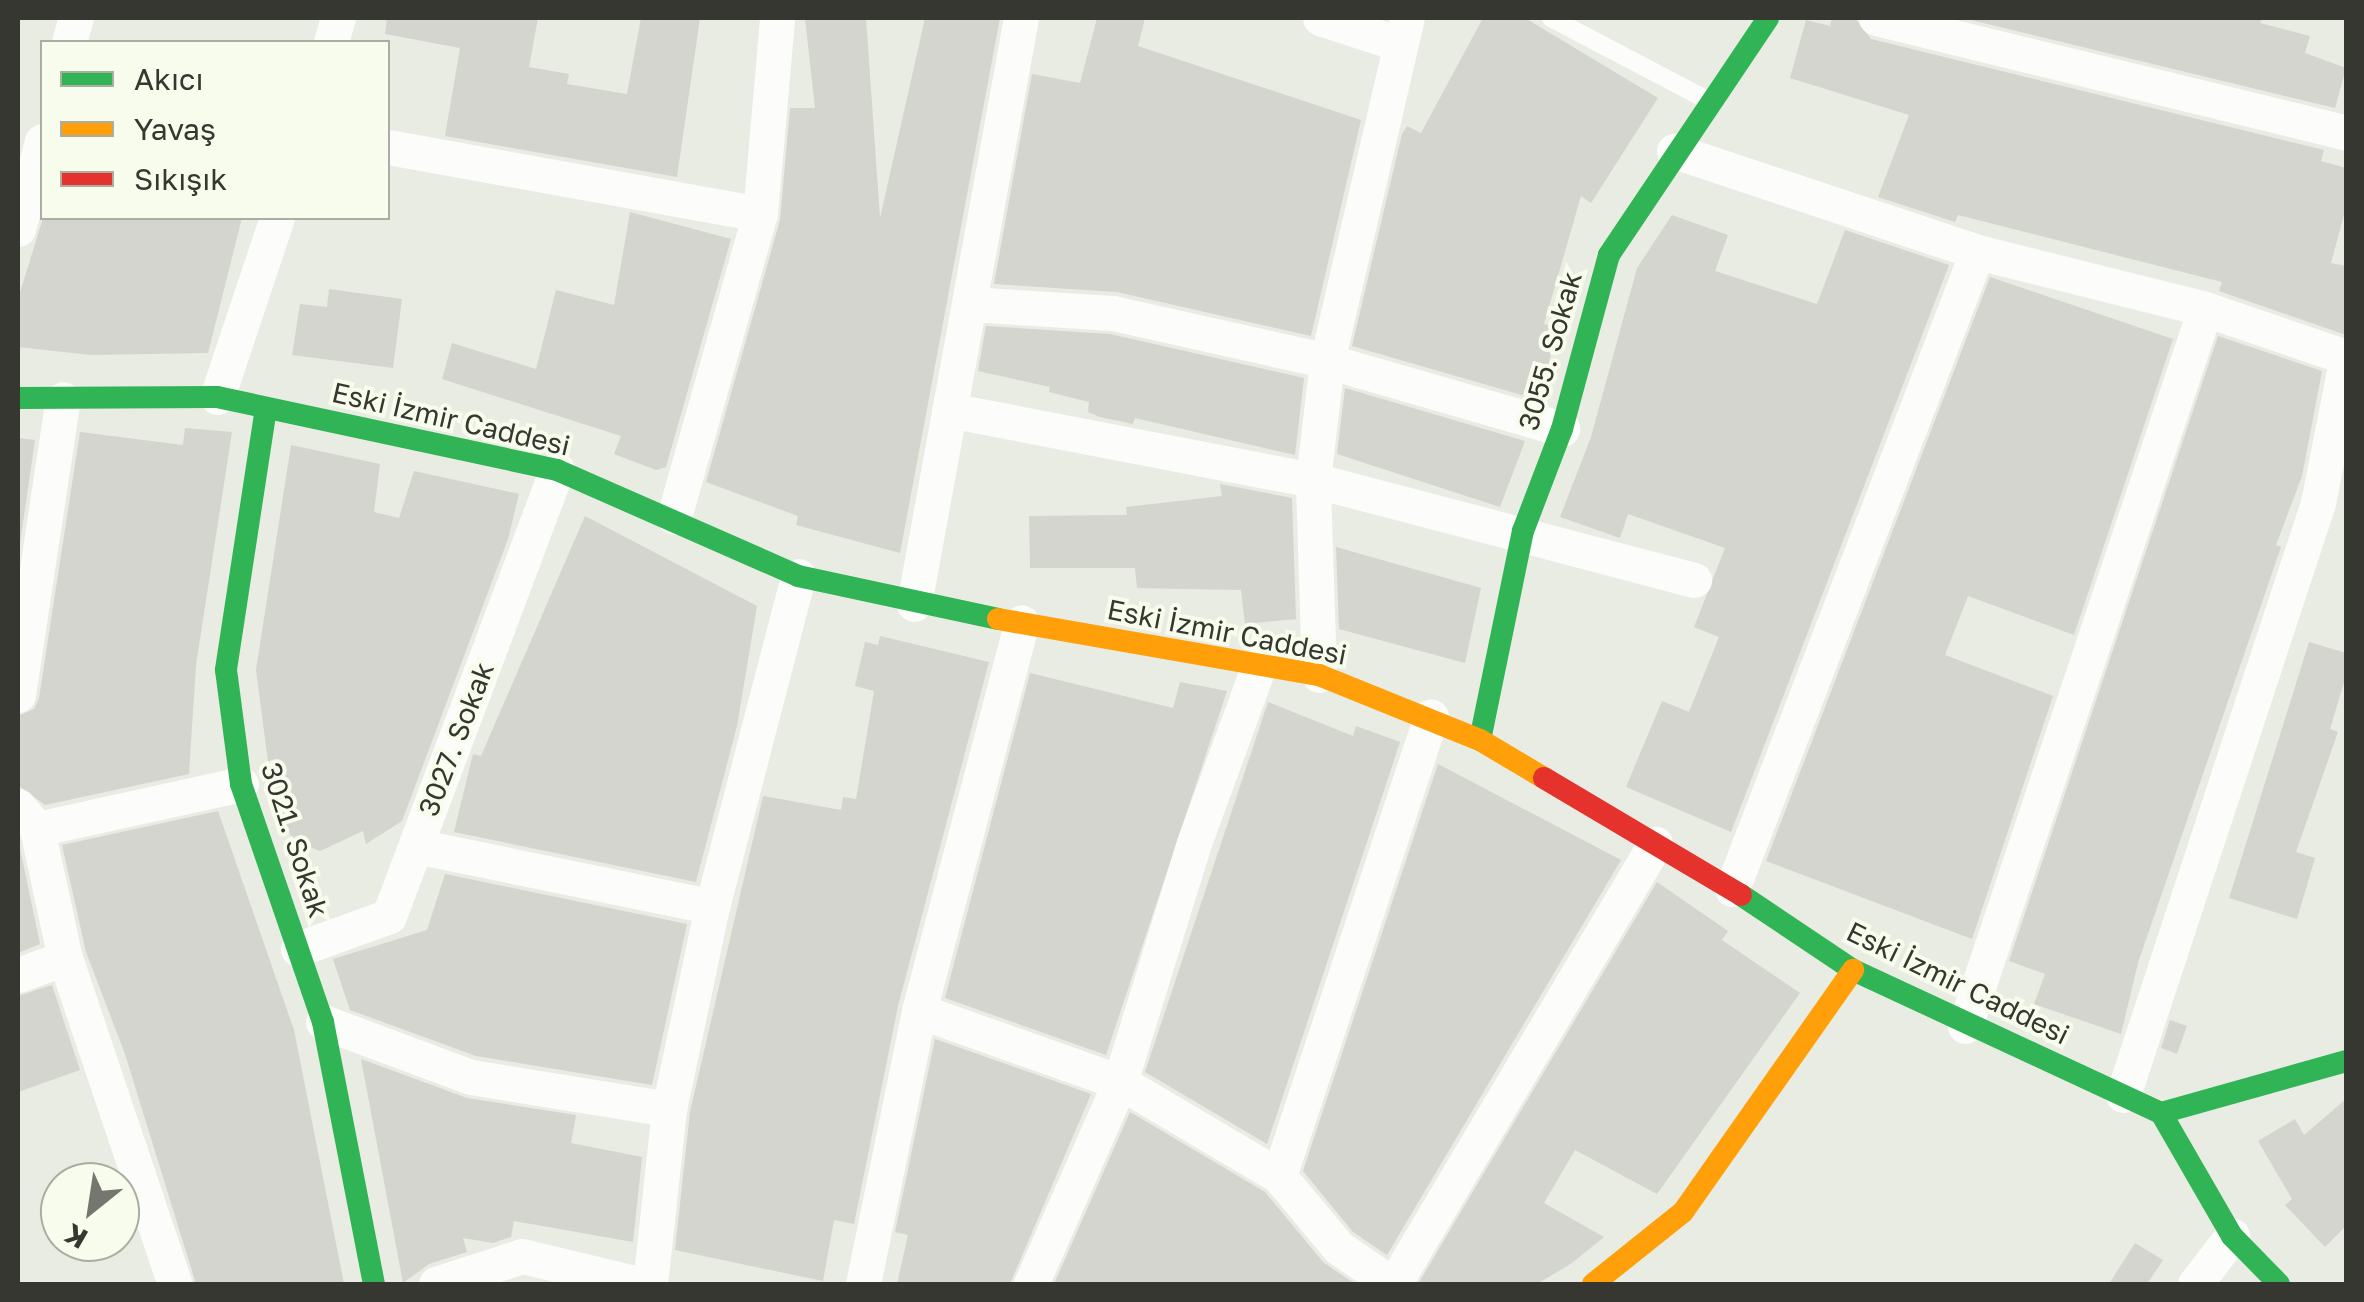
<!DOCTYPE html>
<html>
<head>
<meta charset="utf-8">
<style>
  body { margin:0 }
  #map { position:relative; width:2364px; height:1302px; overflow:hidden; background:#e9ece2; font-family:"Golos Text",sans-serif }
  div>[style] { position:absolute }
  .building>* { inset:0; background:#d3d5ce }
  .lane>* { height:18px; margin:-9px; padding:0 9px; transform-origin:9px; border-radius:9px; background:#fcfcfb }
  .street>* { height:35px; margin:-17.5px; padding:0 17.5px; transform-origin:17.5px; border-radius:17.5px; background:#fcfcfb }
  .fast>* { height:22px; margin:-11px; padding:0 11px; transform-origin:11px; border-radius:11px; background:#30b455 }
  .slow>* { height:22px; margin:-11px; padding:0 11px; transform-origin:11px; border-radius:11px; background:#ff9f0a }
  .jam>* { height:22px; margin:-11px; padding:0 11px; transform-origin:11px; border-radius:11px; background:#e5322d }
  span { translate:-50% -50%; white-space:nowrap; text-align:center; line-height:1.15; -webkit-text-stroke:8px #f8fcec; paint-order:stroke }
  .street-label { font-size:28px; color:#363731 }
  .frame { position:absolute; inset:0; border:20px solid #363731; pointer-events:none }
  .legend { position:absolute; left:40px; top:40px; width:350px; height:180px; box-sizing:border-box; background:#f8fcec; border:2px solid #aaada1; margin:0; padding:12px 18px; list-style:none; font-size:30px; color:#363731 }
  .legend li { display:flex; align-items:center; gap:20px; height:50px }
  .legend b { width:50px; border:2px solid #aaada1 }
  .north { position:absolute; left:40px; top:1162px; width:100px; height:100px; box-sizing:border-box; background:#f8fcec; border:2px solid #aaada1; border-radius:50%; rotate:210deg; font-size:28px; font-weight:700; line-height:40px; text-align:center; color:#363731 }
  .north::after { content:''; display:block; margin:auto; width:35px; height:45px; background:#75766f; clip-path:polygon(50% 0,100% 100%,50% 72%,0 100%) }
</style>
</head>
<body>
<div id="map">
  <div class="building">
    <div style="clip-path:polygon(387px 18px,538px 18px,529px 67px,569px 74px,567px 84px,627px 94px,641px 18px,700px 18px,677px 177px,445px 136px,460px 48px,385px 34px)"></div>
    <div style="clip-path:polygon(805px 18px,866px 18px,880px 218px,925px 18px,1000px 18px,900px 553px,796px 525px,798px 516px,706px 482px,780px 220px,790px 108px,815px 108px)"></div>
    <div style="clip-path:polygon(1097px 18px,1145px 18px,1138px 46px,1361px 120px,1311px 336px,1117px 292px,994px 284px,1032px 74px,1080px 83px)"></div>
    <div style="clip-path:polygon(1483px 18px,1525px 18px,1658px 98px,1591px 203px,1581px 196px,1544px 324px,1558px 328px,1539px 400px,1352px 346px,1402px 134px,1407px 126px,1421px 133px)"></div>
    <div style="clip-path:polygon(1832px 18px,1855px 18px,1871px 39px,2324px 150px,2321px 161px,2346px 168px,2346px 207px,2331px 263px,2346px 266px,2346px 335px,2219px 291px,2222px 282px,1958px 215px,1955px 222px,1878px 197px,1909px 115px,1790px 78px,1806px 20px,1830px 26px)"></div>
    <div style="clip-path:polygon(1963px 18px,2262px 18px,2260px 23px,2310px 36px,2305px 53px,2346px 68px,2335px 108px)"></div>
    <div style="clip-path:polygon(630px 212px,731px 239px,666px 467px,656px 470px,614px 454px,621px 436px,442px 379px,452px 343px,536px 369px,556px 290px,614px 305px)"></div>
    <div style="clip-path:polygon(1672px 215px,1728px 235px,1715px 271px,1817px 304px,1845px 230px,1949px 265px,1731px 832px,1626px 787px,1662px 701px,1689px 712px,1719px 637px,1694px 627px,1725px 548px,1628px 514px,1620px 538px,1560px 517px,1591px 437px,1637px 268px)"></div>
    <div style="clip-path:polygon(43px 218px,242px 218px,208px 353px,91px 355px,18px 347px,18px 299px)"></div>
    <div style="clip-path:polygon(1990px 277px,2173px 339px,2074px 635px,1968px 596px,1945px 655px,2053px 696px,1972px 939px,1766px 861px)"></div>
    <div style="clip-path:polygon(329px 289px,402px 299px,393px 368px,292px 355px,300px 304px,327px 307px)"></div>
    <div style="clip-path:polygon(986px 326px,1110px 334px,1304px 378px,1295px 455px,1135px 418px,1133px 424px,1100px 417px,1088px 412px,1089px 402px,1049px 392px,1050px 387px,978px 371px)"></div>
    <div style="clip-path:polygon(2218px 336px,2322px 371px,2302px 476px,2276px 545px,2281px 547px,2138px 963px,2121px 1034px,2034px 1004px,2045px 974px,2009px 961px)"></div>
    <div style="clip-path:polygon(1345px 388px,1525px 441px,1500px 507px,1337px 454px)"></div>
    <div style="clip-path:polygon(185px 428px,232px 432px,196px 665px,189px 774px,45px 805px,18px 785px,18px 716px,34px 709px,39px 698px,80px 432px,183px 445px)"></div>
    <div style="clip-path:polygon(18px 438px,35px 440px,18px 557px)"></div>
    <div style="clip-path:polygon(291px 445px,380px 464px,374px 512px,399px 518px,414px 471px,519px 494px,508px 539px,402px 821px,366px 844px,363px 831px,320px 851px,292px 840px,270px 777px,256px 670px)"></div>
    <div style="clip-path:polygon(1220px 484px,1292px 498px,1296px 619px,1245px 624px,1241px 590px,1137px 588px,1135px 568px,1030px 568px,1029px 516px,1127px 515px,1126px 507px,1222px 496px)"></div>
    <div style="clip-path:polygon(585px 516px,757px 606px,737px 726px,696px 882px,454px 832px,473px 754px,481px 756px)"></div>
    <div style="clip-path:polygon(1336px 547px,1481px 588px,1465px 663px,1339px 629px)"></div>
    <div style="clip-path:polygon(880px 636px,989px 662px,898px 1006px,854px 1224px,834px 1220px,823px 1281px,675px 1250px,690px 1112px,763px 796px,841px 810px,843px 797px,856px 799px,874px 691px,855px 686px,865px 642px,878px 645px)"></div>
    <div style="clip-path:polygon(2309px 642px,2346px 653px,2346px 676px,2330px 729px,2338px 732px,2296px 852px,2315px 858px,2297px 919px,2229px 898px)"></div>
    <div style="clip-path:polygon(1030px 673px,1173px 708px,1180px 682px,1227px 691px,1106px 1055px,945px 998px)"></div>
    <div style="clip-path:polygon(1268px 702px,1353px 736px,1356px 726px,1400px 742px,1267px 1144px,1145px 1072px)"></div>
    <div style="clip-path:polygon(1438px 764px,1621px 860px,1387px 1255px,1353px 1232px,1303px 1171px)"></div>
    <div style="clip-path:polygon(218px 811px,294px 1030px,344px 1284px,196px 1284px,125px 1054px,86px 952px,62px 845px)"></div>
    <div style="clip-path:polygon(18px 839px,40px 944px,18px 953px)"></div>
    <div style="clip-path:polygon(445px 874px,687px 924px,652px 1085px,476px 1056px,350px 1010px,333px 959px,427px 930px)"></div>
    <div style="clip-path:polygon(1657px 882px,1728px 931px,1722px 940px,1800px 993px,1657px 1194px,1575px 1150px,1544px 1203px,1604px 1237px,1572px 1263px,1537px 1284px,1418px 1284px)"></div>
    <div style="clip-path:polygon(52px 985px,80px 1070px,18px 1092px,18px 996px)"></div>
    <div style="clip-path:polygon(2170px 1020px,2187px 1026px,2177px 1054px,2161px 1048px)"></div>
    <div style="clip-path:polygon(935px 1039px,1091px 1094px,1010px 1284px,897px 1284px,908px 1235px,895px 1232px)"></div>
    <div style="clip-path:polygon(361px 1059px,467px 1098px,576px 1115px,571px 1143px,642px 1157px,633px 1242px,514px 1221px,511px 1237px,493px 1243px,463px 1238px,467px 1252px,429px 1264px,403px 1283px)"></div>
    <div style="clip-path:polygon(2346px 1099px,2346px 1226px,2325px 1247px,2285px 1205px,2292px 1199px,2258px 1141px,2295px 1119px,2304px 1135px)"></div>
    <div style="clip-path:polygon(1130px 1112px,1265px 1192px,1323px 1262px,1355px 1284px,1054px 1284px)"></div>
    <div style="clip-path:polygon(2135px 1243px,2163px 1260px,2147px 1284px,2109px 1284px)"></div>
  </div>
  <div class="lane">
    <div style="left:1551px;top:18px;width:178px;rotate:27.7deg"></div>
  </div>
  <div class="street">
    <div style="left:1320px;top:18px;width:81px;rotate:18deg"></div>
    <div style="left:1876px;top:18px;width:484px;rotate:13.7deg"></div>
    <div style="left:69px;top:42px;width:25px;rotate:-74deg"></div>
    <div style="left:331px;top:42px;width:25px;rotate:-74deg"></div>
    <div style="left:388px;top:147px;width:378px;rotate:10.2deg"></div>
    <div style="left:1674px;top:151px;width:319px;rotate:18.4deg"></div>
    <div style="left:1977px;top:252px;width:235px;rotate:14deg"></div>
    <div style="left:18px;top:229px;width:91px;rotate:-74.7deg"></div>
    <div style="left:969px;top:304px;width:144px;rotate:3.6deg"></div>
    <div style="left:1113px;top:313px;width:219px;rotate:12.6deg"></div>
    <div style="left:1327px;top:361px;width:245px;rotate:16.1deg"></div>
    <div style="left:217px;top:397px;width:189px;rotate:-71.5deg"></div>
    <div style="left:949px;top:410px;width:371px;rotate:10.9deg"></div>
    <div style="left:1313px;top:480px;width:394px;rotate:14.7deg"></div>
    <div style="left:674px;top:517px;width:315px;rotate:-74.2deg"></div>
    <div style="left:760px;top:214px;width:197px;rotate:-85deg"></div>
    <div style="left:914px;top:604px;width:596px;rotate:-79.65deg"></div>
    <div style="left:1319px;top:675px;width:195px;rotate:-91.8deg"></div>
    <div style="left:1313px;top:480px;width:120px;rotate:-83.3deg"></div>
    <div style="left:1327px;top:361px;width:352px;rotate:-76.9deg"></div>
    <div style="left:18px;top:695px;width:299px;rotate:-81.4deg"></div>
    <div style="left:18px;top:806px;width:30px;rotate:50deg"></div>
    <div style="left:37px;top:829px;width:209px;rotate:-12.4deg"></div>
    <div style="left:37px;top:829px;width:132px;rotate:77.8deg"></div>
    <div style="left:65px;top:958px;width:344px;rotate:71.4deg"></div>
    <div style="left:416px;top:846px;width:302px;rotate:11.6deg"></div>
    <div style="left:1732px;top:889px;width:682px;rotate:-68.96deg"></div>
    <div style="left:298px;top:949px;width:97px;rotate:-19.9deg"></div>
    <div style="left:389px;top:916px;width:477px;rotate:-69.4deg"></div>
    <div style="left:18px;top:975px;width:50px;rotate:-19.9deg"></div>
    <div style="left:919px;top:1011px;width:213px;rotate:19.5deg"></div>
    <div style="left:1120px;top:1082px;width:185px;rotate:30.6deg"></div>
    <div style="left:1279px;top:1176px;width:94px;rotate:50.2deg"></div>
    <div style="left:1339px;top:1248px;width:64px;rotate:34.2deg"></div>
    <div style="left:323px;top:1022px;width:158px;rotate:20.4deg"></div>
    <div style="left:471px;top:1077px;width:201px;rotate:9.2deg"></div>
    <div style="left:1965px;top:1026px;width:756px;rotate:-71.49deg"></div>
    <div style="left:2205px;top:309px;width:149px;rotate:18.8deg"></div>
    <div style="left:2123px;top:1095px;width:623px;rotate:-71.77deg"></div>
    <div style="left:2318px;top:503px;width:145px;rotate:-78.8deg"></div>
    <div style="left:1279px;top:1176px;width:484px;rotate:-71.7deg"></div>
    <div style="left:436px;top:1284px;width:90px;rotate:-18deg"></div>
    <div style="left:522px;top:1256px;width:120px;rotate:13.5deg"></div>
    <div style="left:650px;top:1284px;width:176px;rotate:-83.8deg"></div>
    <div style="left:669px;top:1109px;width:207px;rotate:-78deg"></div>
    <div style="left:712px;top:907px;width:342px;rotate:-75.4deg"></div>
    <div style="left:863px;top:1284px;width:279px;rotate:-78.4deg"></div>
    <div style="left:919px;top:1011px;width:402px;rotate:-75.2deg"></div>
    <div style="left:1031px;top:1284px;width:221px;rotate:-66.2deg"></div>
    <div style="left:1120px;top:1082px;width:250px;rotate:-72.8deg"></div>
    <div style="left:1194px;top:843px;width:189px;rotate:-69.9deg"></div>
    <div style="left:1394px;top:1284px;width:512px;rotate:-59.32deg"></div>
    <div style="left:2195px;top:1284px;width:61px;rotate:-52.4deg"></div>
  </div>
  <div class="fast">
    <div style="left:18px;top:398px;width:199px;rotate:-0.3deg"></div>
    <div style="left:217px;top:397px;width:348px;rotate:12.1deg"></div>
    <div style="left:557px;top:470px;width:263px;rotate:23.7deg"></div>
    <div style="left:798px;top:576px;width:205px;rotate:12.1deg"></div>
    <div style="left:266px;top:408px;width:265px;rotate:98.7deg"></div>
    <div style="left:226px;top:670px;width:115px;rotate:82.5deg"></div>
    <div style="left:241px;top:784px;width:252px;rotate:71deg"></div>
    <div style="left:323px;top:1022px;width:267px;rotate:79deg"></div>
    <div style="left:1480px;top:740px;width:213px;rotate:-78.4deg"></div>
    <div style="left:1523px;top:531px;width:109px;rotate:-69.1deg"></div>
    <div style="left:1562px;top:429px;width:180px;rotate:-74.9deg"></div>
    <div style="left:1609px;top:255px;width:285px;rotate:-56.1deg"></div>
    <div style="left:1741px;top:895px;width:135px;rotate:33.8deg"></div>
    <div style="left:1853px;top:970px;width:340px;rotate:24.9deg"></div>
    <div style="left:2161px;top:1113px;width:192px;rotate:-15.7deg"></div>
    <div style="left:2161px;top:1113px;width:142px;rotate:60deg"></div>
    <div style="left:2232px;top:1236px;width:67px;rotate:45.6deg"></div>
  </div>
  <div class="slow">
    <div style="left:998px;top:619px;width:326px;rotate:9.9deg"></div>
    <div style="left:1319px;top:675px;width:174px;rotate:22deg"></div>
    <div style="left:1480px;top:740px;width:74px;rotate:30.7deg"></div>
    <div style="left:1593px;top:1284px;width:115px;rotate:-38.7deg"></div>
    <div style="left:1683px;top:1212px;width:296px;rotate:-54.9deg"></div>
  </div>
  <div class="jam">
    <div style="left:1544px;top:778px;width:229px;rotate:30.7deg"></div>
  </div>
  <div class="street-label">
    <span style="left:1550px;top:351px;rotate:-74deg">3055. Sokak</span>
    <span style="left:451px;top:419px;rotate:13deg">Eski İzmir Caddesi</span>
    <span style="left:1227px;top:632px;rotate:11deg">Eski İzmir Caddesi</span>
    <span style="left:456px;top:739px;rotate:-69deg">3027. Sokak</span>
    <span style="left:295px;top:840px;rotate:72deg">3021. Sokak</span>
    <span style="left:1958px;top:983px;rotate:26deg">Eski İzmir Caddesi</span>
  </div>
  <div class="frame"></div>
  <ul class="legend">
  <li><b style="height:12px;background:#30b455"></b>Akıcı</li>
  <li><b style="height:12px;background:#ff9f0a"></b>Yavaş</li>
  <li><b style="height:12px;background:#e5322d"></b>Sıkışık</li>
  </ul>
  <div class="north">K</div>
</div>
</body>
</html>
